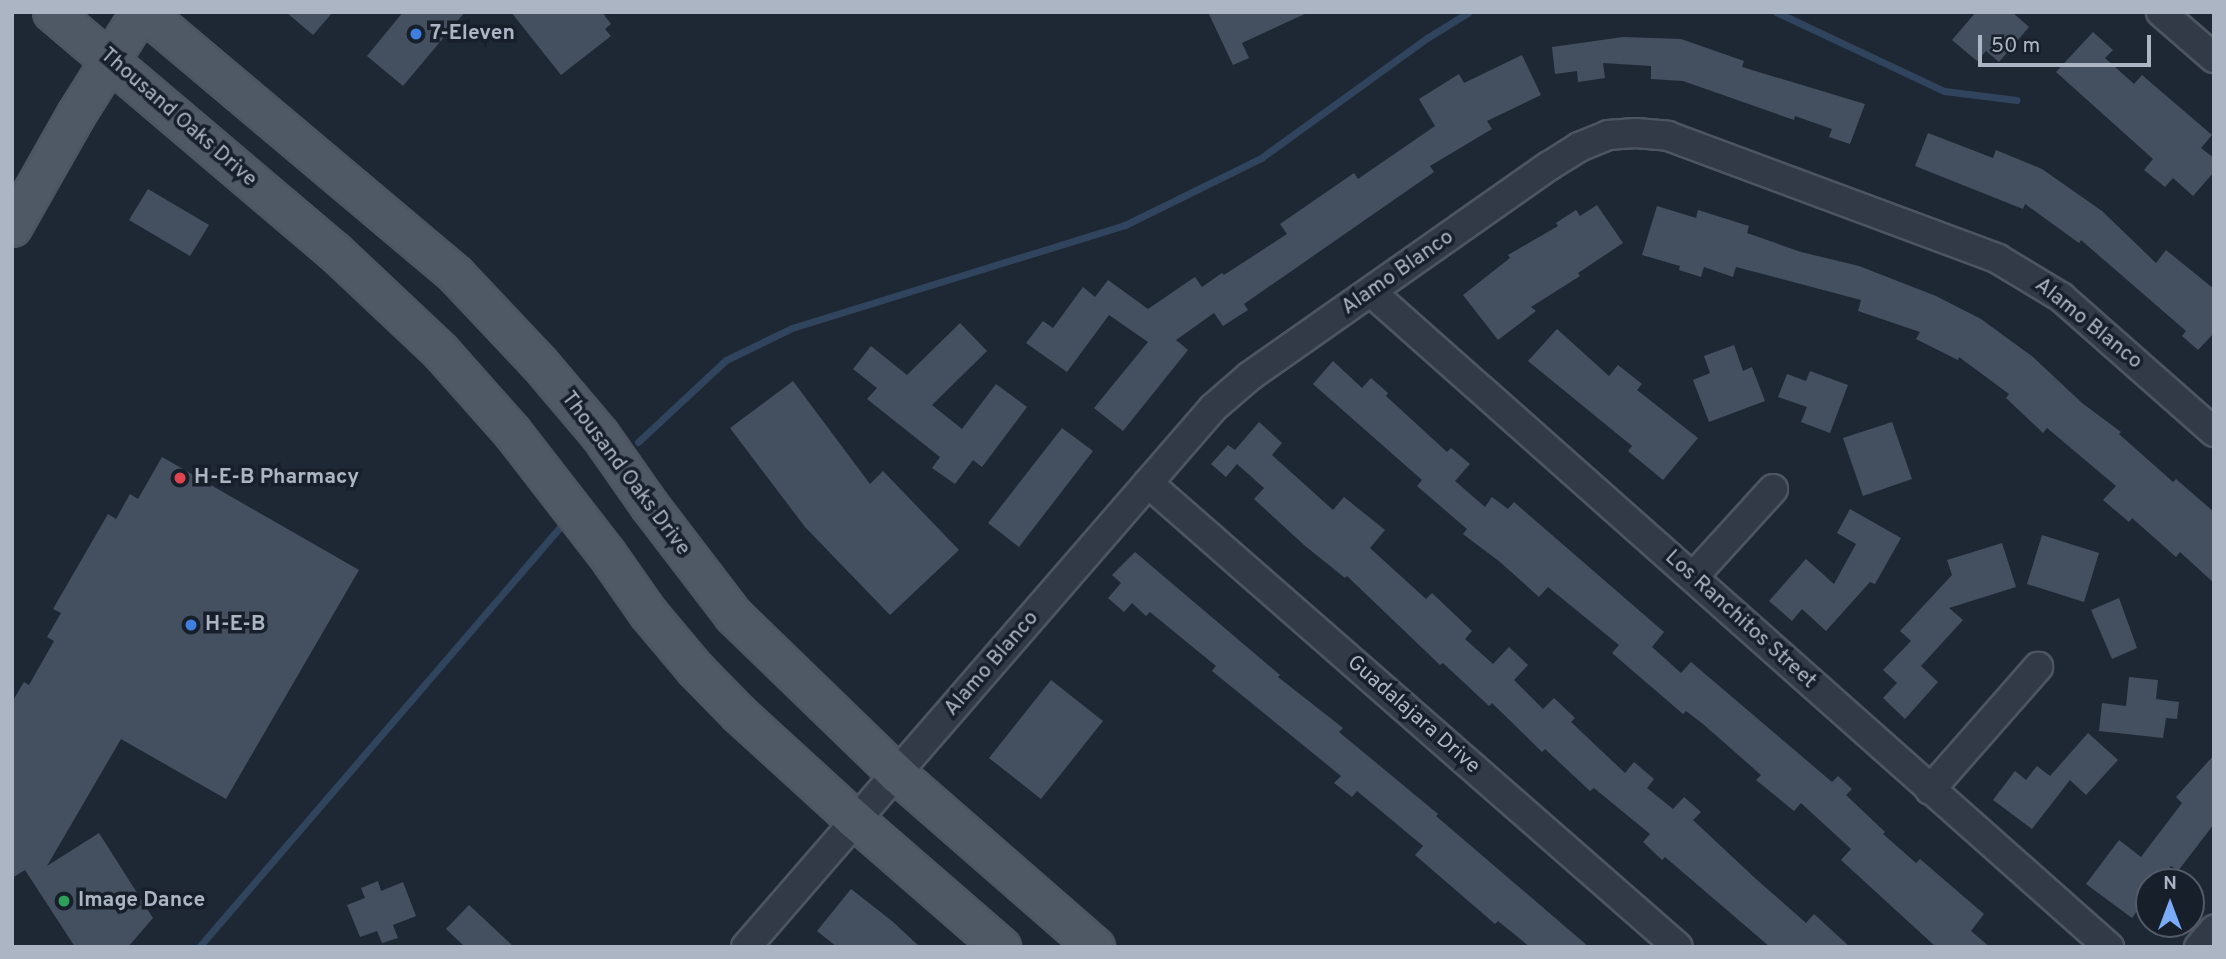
<!DOCTYPE html>
<html>
<head>
<meta charset="utf-8">
<style>
  body { margin:0 }
  #map { position:relative; width:2226px; height:959px; overflow:hidden; background:#1e2835; font-family:Overpass,sans-serif }
  div>[style] { position:absolute }
  .stream>* { height:7px; margin:-3.5px; padding:0 3.5px; transform-origin:3.5px; border-radius:3.5px; background:#31445d }
  .building>* { inset:0; background:#444f60 }
  .roads { filter:drop-shadow(2px 0 #4c5561) drop-shadow(-2px 0 #4c5561) drop-shadow(0 2px #4c5561) drop-shadow(0 -2px #4c5561) }
  .minor>* { height:28px; margin:-14px; padding:0 14px; transform-origin:14px; border-radius:14px; background:#313a46 }
  .major>* { height:37px; margin:-18.5px; padding:0 18.5px; transform-origin:18.5px; border-radius:18.5px; background:#4f5966 }
  .dots>* { width:19px; height:19px; translate:-50% -50%; box-sizing:border-box; border:4px solid #171f2a; border-radius:50% }
  span { translate:-50% -50%; white-space:nowrap; text-align:center; line-height:1.15; -webkit-text-stroke:7px #171f2a; paint-order:stroke }
  .poi-label { font-size:21px; color:#abb5c3; font-weight:700 }
  .left { translate:0 -50%; text-align:left }
  .street-label { font-size:21px; color:#abb5c3 }
  .frame { position:absolute; inset:0; border:14px solid #abb5c3; pointer-events:none }
  .north { position:absolute; left:2135px; top:868px; width:70px; height:70px; box-sizing:border-box; background:#171f2a; border:2px solid #525b67; border-radius:50%; rotate:0deg; font-size:19px; font-weight:700; line-height:28px; text-align:center; color:#abb5c3 }
  .north::after { content:''; display:block; margin:auto; width:24px; height:32px; background:#7aacfa; clip-path:polygon(50% 0,100% 100%,50% 72%,0 100%) }
  .scale { position:absolute; left:1978px; top:35px; width:173px; height:32px; box-sizing:border-box; border:4px solid #abb5c3; border-top:0; padding-left:9px; font-size:21px; line-height:24px; white-space:nowrap; color:#abb5c3; -webkit-text-stroke:5px #171f2a; paint-order:stroke }
</style>
</head>
<body>
<div id="map">
  <div class="stream">
    <div style="left:1776px;top:12px;width:186px;rotate:25.2deg"></div>
    <div style="left:1944px;top:91px;width:73px;rotate:7.1deg"></div>
    <div style="left:638px;top:442px;width:120px;rotate:-43deg"></div>
    <div style="left:726px;top:360px;width:73px;rotate:-25.9deg"></div>
    <div style="left:792px;top:328px;width:349px;rotate:-17.2deg"></div>
    <div style="left:1125px;top:225px;width:152px;rotate:-26.2deg"></div>
    <div style="left:1261px;top:158px;width:205px;rotate:-35.9deg"></div>
    <div style="left:1427px;top:38px;width:49px;rotate:-31.8deg"></div>
    <div style="left:199px;top:947px;width:554px;rotate:-49.32deg"></div>
  </div>
  <div class="building">
    <div style="clip-path:polygon(286px 12px,333px 12px,313px 35px)"></div>
    <div style="clip-path:polygon(403px 12px,465px 12px,403px 86px,367px 56px)"></div>
    <div style="clip-path:polygon(511px 12px,602px 12px,611px 24px,605px 29px,611px 36px,561px 75px)"></div>
    <div style="clip-path:polygon(1208px 12px,1309px 12px,1242px 43px,1249px 58px,1233px 65px)"></div>
    <div style="clip-path:polygon(1976px 12px,2012px 12px,2029px 27px,1999px 62px,1986px 51px,1977px 61px,1952px 40px)"></div>
    <div style="clip-path:polygon(2093px 32px,2113px 50px,2105px 58px,2134px 84px,2142px 75px,2212px 135px,2201px 148px,2214px 158px,2214px 172px,2193px 196px,2173px 178px,2165px 187px,2144px 170px,2153px 159px,2056px 72px)"></div>
    <div style="clip-path:polygon(1623px 37px,1681px 39px,1744px 61px,1742px 67px,1865px 104px,1850px 144px,1829px 137px,1832px 129px,1795px 116px,1794px 120px,1683px 81px,1651px 79px,1651px 66px,1603px 63px,1605px 78px,1578px 82px,1577px 71px,1555px 74px,1552px 47px)"></div>
    <div style="clip-path:polygon(1522px 55px,1541px 95px,1487px 121px,1492px 129px,1430px 166px,1434px 172px,1244px 304px,1248px 310px,1223px 326px,1214px 313px,1176px 340px,1188px 350px,1123px 431px,1094px 408px,1148px 342px,1109px 315px,1067px 372px,1026px 343px,1043px 321px,1053px 328px,1083px 287px,1095px 297px,1108px 280px,1148px 309px,1195px 277px,1202px 287px,1222px 273px,1224px 275px,1287px 234px,1280px 224px,1354px 173px,1358px 179px,1435px 126px,1419px 99px,1459px 74px,1464px 83px)"></div>
    <div style="clip-path:polygon(1928px 133px,1993px 158px,1996px 150px,2042px 169px,2102px 211px,2156px 263px,2166px 250px,2214px 289px,2214px 333px,2198px 350px,2182px 336px,2186px 331px,2081px 240px,2079px 243px,2025px 204px,2023px 209px,1915px 166px)"></div>
    <div style="clip-path:polygon(148px 189px,209px 225px,190px 256px,129px 220px)"></div>
    <div style="clip-path:polygon(1597px 205px,1623px 243px,1578px 273px,1580px 276px,1531px 307px,1536px 311px,1498px 340px,1463px 295px,1510px 258px,1508px 255px,1558px 226px,1556px 223px,1576px 210px,1580px 216px)"></div>
    <div style="clip-path:polygon(1657px 206px,1696px 218px,1698px 210px,1749px 226px,1747px 233px,1801px 252px,1859px 266px,1936px 296px,1981px 319px,2033px 357px,2082px 403px,2121px 432px,2119px 434px,2173px 482px,2176px 479px,2214px 512px,2214px 583px,2180px 552px,2176px 557px,2132px 518px,2129px 522px,2103px 500px,2116px 486px,2047px 428px,2043px 433px,2006px 398px,2009px 394px,1959px 357px,1958px 360px,1916px 339px,1920px 332px,1858px 311px,1861px 300px,1736px 267px,1733px 277px,1704px 267px,1701px 277px,1679px 270px,1680px 266px,1642px 255px)"></div>
    <div style="clip-path:polygon(960px 323px,987px 351px,932px 405px,962px 429px,996px 384px,1027px 407px,982px 467px,973px 460px,955px 484px,932px 468px,940px 457px,867px 399px,877px 388px,853px 369px,871px 346px,907px 375px)"></div>
    <div style="clip-path:polygon(1557px 329px,1609px 376px,1618px 365px,1642px 384px,1637px 390px,1698px 438px,1663px 480px,1628px 451px,1632px 446px,1528px 361px)"></div>
    <div style="clip-path:polygon(1734px 345px,1743px 371px,1752px 367px,1765px 401px,1709px 422px,1693px 380px,1710px 373px,1704px 356px)"></div>
    <div style="clip-path:polygon(1333px 361px,1362px 388px,1371px 378px,1388px 393px,1386px 396px,1447px 452px,1451px 448px,1470px 464px,1455px 481px,1485px 507px,1492px 497px,1508px 509px,1514px 502px,1664px 632px,1652px 647px,1681px 673px,1691px 662px,1832px 782px,1838px 776px,1852px 789px,1846px 795px,1885px 832px,1883px 834px,1916px 863px,1920px 859px,1984px 914px,1971px 931px,1990px 947px,1936px 947px,1841px 860px,1851px 849px,1801px 803px,1794px 811px,1756px 780px,1761px 775px,1703px 724px,1686px 711px,1683px 714px,1612px 653px,1619px 645px,1548px 587px,1539px 597px,1500px 562px,1463px 534px,1467px 529px,1417px 486px,1422px 480px,1313px 384px)"></div>
    <div style="clip-path:polygon(1810px 371px,1848px 385px,1830px 433px,1801px 422px,1807px 407px,1778px 397px,1787px 374px,1806px 381px)"></div>
    <div style="clip-path:polygon(793px 381px,870px 484px,883px 471px,959px 550px,890px 615px,805px 527px,730px 428px)"></div>
    <div style="clip-path:polygon(1259px 422px,1282px 443px,1272px 455px,1333px 510px,1344px 497px,1385px 530px,1370px 548px,1426px 599px,1432px 593px,1472px 631px,1465px 639px,1493px 664px,1509px 647px,1528px 665px,1514px 680px,1543px 709px,1554px 698px,1575px 718px,1571px 722px,1625px 773px,1634px 762px,1654px 779px,1647px 788px,1673px 809px,1684px 797px,1701px 812px,1693px 820px,1756px 879px,1806px 923px,1814px 914px,1850px 947px,1770px 947px,1665px 857px,1662px 860px,1643px 842px,1650px 834px,1594px 788px,1590px 791px,1545px 749px,1542px 752px,1492px 703px,1489px 706px,1443px 663px,1440px 665px,1347px 576px,1345px 578px,1304px 545px,1254px 499px,1264px 488px,1237px 464px,1226px 477px,1211px 464px,1228px 445px,1235px 450px)"></div>
    <div style="clip-path:polygon(1892px 422px,1912px 479px,1863px 496px,1843px 438px)"></div>
    <div style="clip-path:polygon(1062px 428px,1093px 451px,1019px 547px,988px 523px)"></div>
    <div style="clip-path:polygon(162px 457px,359px 570px,226px 799px,121px 739px,47px 866px,99px 833px,153px 918px,128px 947px,75px 947px,25px 870px,12px 878px,12px 702px,24px 682px,29px 685px,54px 641px,47px 637px,61px 613px,53px 609px,108px 514px,116px 519px,130px 494px,138px 499px)"></div>
    <div style="clip-path:polygon(1850px 509px,1901px 538px,1875px 584px,1870px 582px,1826px 631px,1802px 609px,1792px 621px,1769px 601px,1806px 559px,1834px 584px,1856px 544px,1837px 533px)"></div>
    <div style="clip-path:polygon(2042px 535px,2099px 553px,2084px 602px,2027px 584px)"></div>
    <div style="clip-path:polygon(2002px 543px,2016px 587px,1949px 608px,1963px 620px,1921px 666px,1938px 682px,1905px 719px,1883px 698px,1897px 683px,1883px 670px,1911px 641px,1900px 631px,1952px 575px,1947px 560px)"></div>
    <div style="clip-path:polygon(1135px 552px,1280px 675px,1278px 677px,1343px 728px,1339px 732px,1438px 814px,1436px 816px,1589px 947px,1530px 947px,1498px 921px,1495px 924px,1415px 855px,1423px 846px,1357px 791px,1352px 797px,1334px 783px,1341px 776px,1212px 671px,1216px 666px,1150px 612px,1146px 616px,1132px 603px,1124px 612px,1108px 598px,1121px 583px,1112px 575px)"></div>
    <div style="clip-path:polygon(2119px 598px,2137px 648px,2112px 659px,2091px 610px)"></div>
    <div style="clip-path:polygon(2129px 677px,2158px 680px,2156px 699px,2179px 702px,2177px 719px,2166px 718px,2163px 738px,2099px 731px,2102px 703px,2126px 706px)"></div>
    <div style="clip-path:polygon(1051px 680px,1103px 721px,1041px 799px,989px 758px)"></div>
    <div style="clip-path:polygon(2088px 733px,2118px 760px,2086px 795px,2070px 780px,2032px 829px,1993px 800px,2015px 771px,2026px 780px,2037px 766px,2050px 776px)"></div>
    <div style="clip-path:polygon(2214px 755px,2214px 824px,2178px 871px,2171px 866px,2159px 882px,2149px 882px,2149px 895px,2132px 918px,2086px 884px,2119px 840px,2141px 857px,2182px 803px,2176px 797px)"></div>
    <div style="clip-path:polygon(378px 881px,381px 891px,403px 882px,416px 916px,393px 925px,398px 938px,382px 943px,377px 931px,360px 937px,347px 905px,365px 898px,361px 888px)"></div>
    <div style="clip-path:polygon(851px 889px,892px 921px,920px 947px,837px 947px,817px 931px)"></div>
    <div style="clip-path:polygon(469px 905px,514px 947px,465px 947px,446px 929px)"></div>
  </div>
  <div class="roads">
    <div class="minor">
      <div style="left:2161px;top:12px;width:70px;rotate:41deg"></div>
      <div style="left:1371px;top:292px;width:987px;rotate:41.59deg"></div>
      <div style="left:1148px;top:483px;width:704px;rotate:41.2deg"></div>
      <div style="left:1693px;top:577px;width:119px;rotate:-47.7deg"></div>
      <div style="left:1930px;top:790px;width:164px;rotate:-48.7deg"></div>
      <div style="left:746px;top:947px;width:713px;rotate:-49.09deg"></div>
      <div style="left:1213px;top:408px;width:49px;rotate:-40.9deg"></div>
      <div style="left:1250px;top:376px;width:365px;rotate:-35.1deg"></div>
      <div style="left:1549px;top:166px;width:36px;rotate:-32deg"></div>
      <div style="left:1579px;top:147px;width:31px;rotate:-22deg"></div>
      <div style="left:1608px;top:135px;width:28px;rotate:-4deg"></div>
      <div style="left:1636px;top:133px;width:32px;rotate:5deg"></div>
      <div style="left:1668px;top:136px;width:352px;rotate:20.4deg"></div>
      <div style="left:1998px;top:259px;width:74px;rotate:31.1deg"></div>
      <div style="left:2061px;top:297px;width:204px;rotate:41.4deg"></div>
      <div style="left:2199px;top:947px;width:23px;rotate:-49deg"></div>
    </div>
    <div class="major">
      <div style="left:52px;top:12px;width:370px;rotate:40.3deg"></div>
      <div style="left:334px;top:251px;width:147px;rotate:43.3deg"></div>
      <div style="left:441px;top:352px;width:107px;rotate:48.4deg"></div>
      <div style="left:512px;top:432px;width:153px;rotate:52.2deg"></div>
      <div style="left:606px;top:553px;width:73px;rotate:55deg"></div>
      <div style="left:648px;top:613px;width:73px;rotate:50deg"></div>
      <div style="left:695px;top:669px;width:63px;rotate:45.6deg"></div>
      <div style="left:739px;top:714px;width:156px;rotate:42.4deg"></div>
      <div style="left:854px;top:819px;width:195px;rotate:41deg"></div>
      <div style="left:144px;top:12px;width:407px;rotate:40.1deg"></div>
      <div style="left:455px;top:274px;width:122px;rotate:46.7deg"></div>
      <div style="left:539px;top:363px;width:94px;rotate:49.7deg"></div>
      <div style="left:600px;top:435px;width:85px;rotate:55deg"></div>
      <div style="left:649px;top:505px;width:138px;rotate:52.6deg"></div>
      <div style="left:733px;top:615px;width:228px;rotate:44.1deg"></div>
      <div style="left:897px;top:774px;width:263px;rotate:41.1deg"></div>
      <div style="left:12px;top:227px;width:130px;rotate:-60.5deg"></div>
      <div style="left:76px;top:114px;width:120px;rotate:-57.9deg"></div>
    </div>
  </div>
  <div class="dots">
    <div style="left:416px;top:34px;background:#3f7fe0"></div>
    <div style="left:180px;top:478px;background:#e0444e"></div>
    <div style="left:191px;top:625px;background:#3f7fe0"></div>
    <div style="left:64px;top:901px;background:#2e9e5b"></div>
  </div>
  <div class="poi-label">
    <span class="left" style="left:430px;top:34px">7-Eleven</span>
    <span class="left" style="left:194px;top:478px">H-E-B Pharmacy</span>
    <span class="left" style="left:205px;top:625px">H-E-B</span>
    <span class="left" style="left:78px;top:901px">Image Dance</span>
  </div>
  <div class="street-label">
    <span style="left:178px;top:118px;rotate:41deg">Thousand Oaks Drive</span>
    <span style="left:1398px;top:273px;rotate:-35deg">Alamo Blanco</span>
    <span style="left:2088px;top:324px;rotate:39deg">Alamo Blanco</span>
    <span style="left:625px;top:474px;rotate:53deg">Thousand Oaks Drive</span>
    <span style="left:1740px;top:620px;rotate:42deg">Los Ranchitos Street</span>
    <span style="left:992px;top:664px;rotate:-49deg">Alamo Blanco</span>
    <span style="left:1413px;top:715px;rotate:41deg">Guadalajara Drive</span>
  </div>
  <div class="frame"></div>
  <div class="north">N</div>
  <div class="scale">50 m</div>
</div>
</body>
</html>
